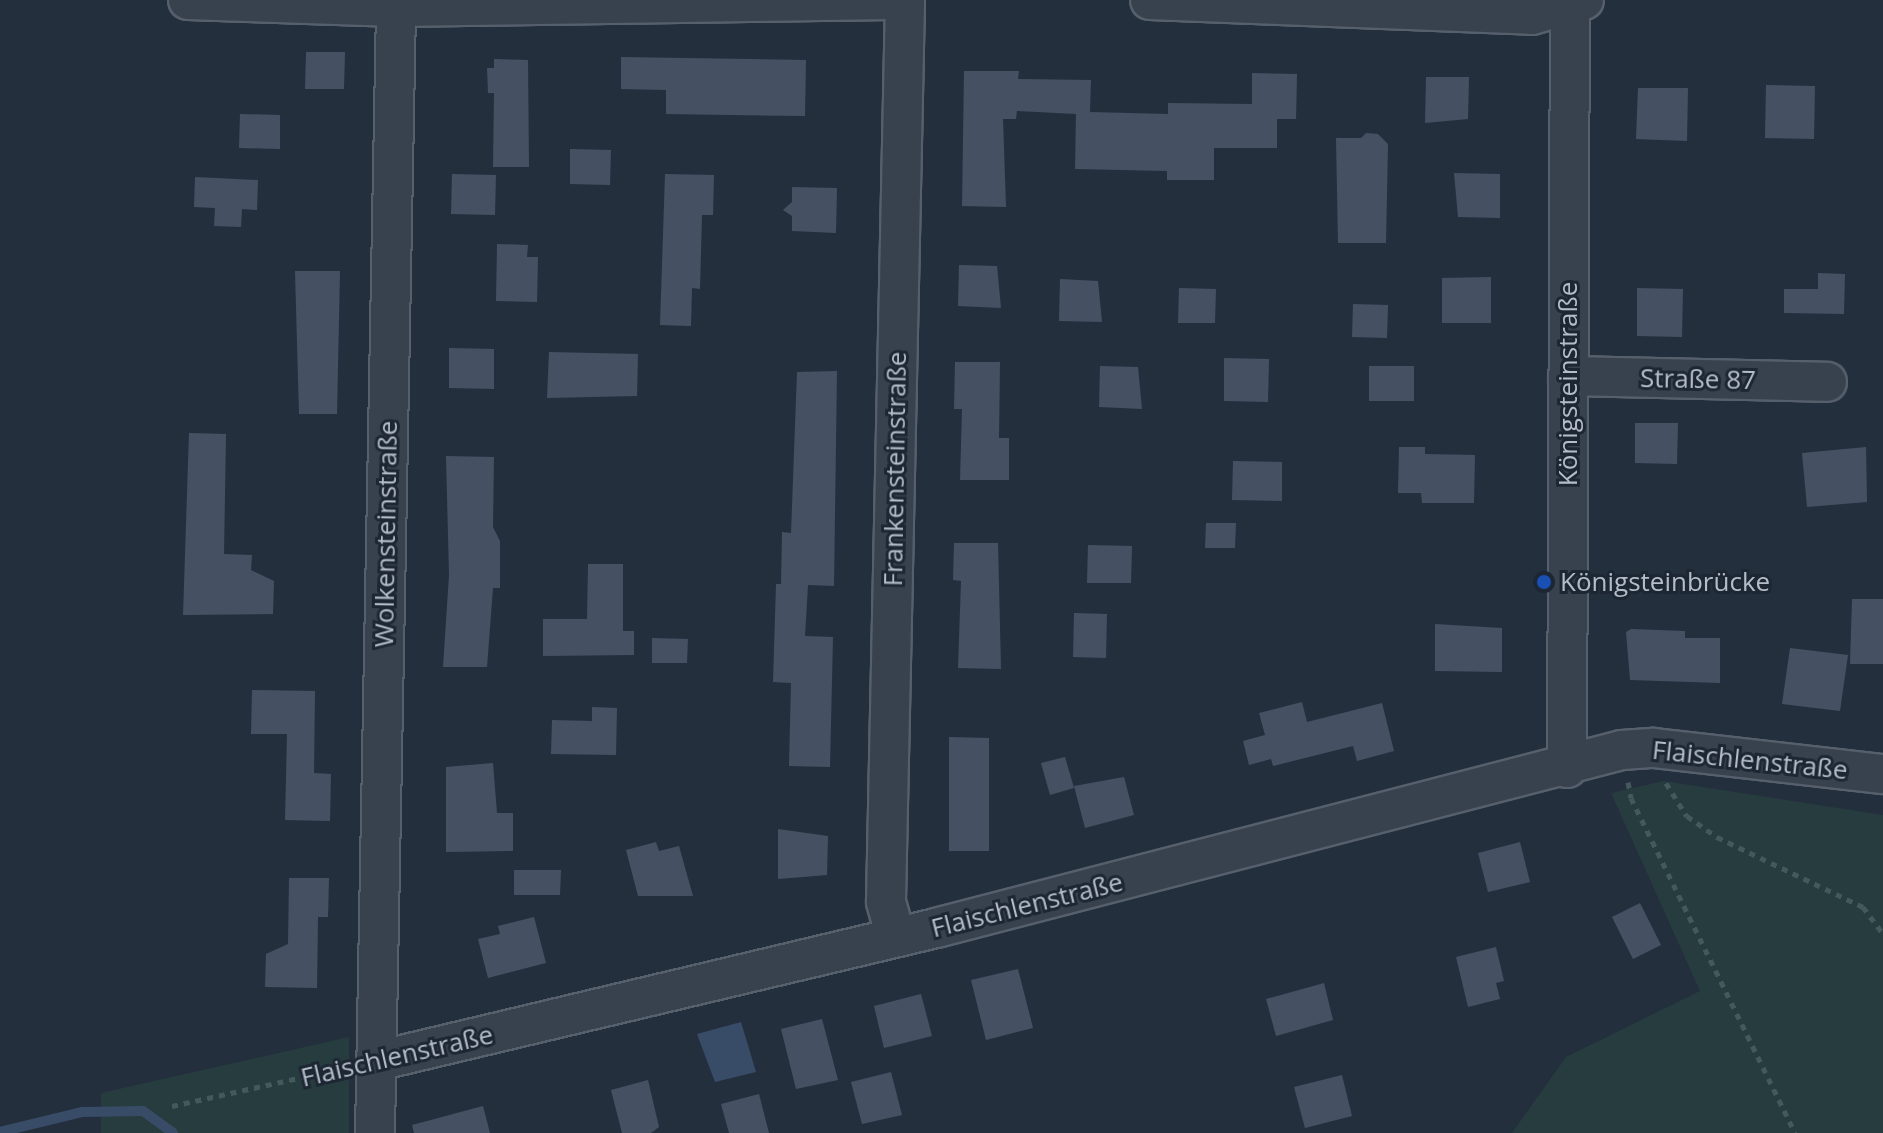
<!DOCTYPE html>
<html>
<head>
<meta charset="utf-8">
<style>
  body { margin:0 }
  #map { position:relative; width:1883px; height:1133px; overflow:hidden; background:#242f3e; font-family:"Open Sans",sans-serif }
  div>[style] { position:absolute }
  .green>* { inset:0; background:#263c3f }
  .water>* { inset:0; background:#394c67 }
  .stream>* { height:10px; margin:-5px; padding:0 5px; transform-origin:5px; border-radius:5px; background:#394c67 }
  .building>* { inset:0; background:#455162 }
  .path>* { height:5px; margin-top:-2.5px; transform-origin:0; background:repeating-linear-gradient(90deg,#44595c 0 6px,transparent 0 12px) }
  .roads { filter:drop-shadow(2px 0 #565f6c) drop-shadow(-2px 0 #565f6c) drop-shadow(0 2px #565f6c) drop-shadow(0 -2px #565f6c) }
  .minor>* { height:38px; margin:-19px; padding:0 19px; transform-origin:19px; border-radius:19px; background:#38414e }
  .dots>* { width:22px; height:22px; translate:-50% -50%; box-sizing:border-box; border:4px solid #1d2633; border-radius:50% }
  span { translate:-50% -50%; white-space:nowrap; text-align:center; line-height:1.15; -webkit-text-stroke:6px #1d2633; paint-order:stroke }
  .street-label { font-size:26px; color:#b4bcc9 }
  .poi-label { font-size:26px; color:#b4bcc9 }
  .left { translate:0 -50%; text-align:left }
</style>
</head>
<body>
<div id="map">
  <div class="green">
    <div style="clip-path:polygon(1664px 781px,1883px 815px,1883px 1133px,1512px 1133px,1566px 1057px,1700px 991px,1611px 793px)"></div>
    <div style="clip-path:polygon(349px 1037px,349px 1133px,101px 1133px,101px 1093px)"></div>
  </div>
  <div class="water">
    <div style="clip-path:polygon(741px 1022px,756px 1072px,715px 1082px,697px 1034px)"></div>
  </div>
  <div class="stream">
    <div style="left:0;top:1132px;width:84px;rotate:-13.7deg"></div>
    <div style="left:82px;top:1112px;width:61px;rotate:-0.9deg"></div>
    <div style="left:143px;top:1111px;width:37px;rotate:36deg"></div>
  </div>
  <div class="building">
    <div style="clip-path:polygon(306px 52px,345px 52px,344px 89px,305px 89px)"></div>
    <div style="clip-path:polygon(621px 57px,806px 60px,805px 116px,666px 114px,666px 90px,621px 89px)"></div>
    <div style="clip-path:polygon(494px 59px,528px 60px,529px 167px,493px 167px,494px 93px,488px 93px,487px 68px,494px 68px)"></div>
    <div style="clip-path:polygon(964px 71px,1019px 71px,1018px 79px,1091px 80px,1090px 112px,1168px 114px,1168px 103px,1252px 104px,1252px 73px,1297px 74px,1296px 119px,1277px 119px,1277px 148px,1214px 148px,1214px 180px,1167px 180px,1167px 171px,1075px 169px,1076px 114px,1017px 111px,1016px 119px,1003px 119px,1006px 207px,962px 206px)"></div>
    <div style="clip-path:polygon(1426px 77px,1469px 77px,1468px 119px,1425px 123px)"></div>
    <div style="clip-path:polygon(1766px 85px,1815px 86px,1814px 139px,1765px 138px)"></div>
    <div style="clip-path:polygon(1638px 88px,1688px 88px,1687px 141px,1636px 139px)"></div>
    <div style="clip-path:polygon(240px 114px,280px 115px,280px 149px,239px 148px)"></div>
    <div style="clip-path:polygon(1366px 133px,1378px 134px,1388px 144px,1386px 243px,1338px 243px,1336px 138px,1361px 138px)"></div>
    <div style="clip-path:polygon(570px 149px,611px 150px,610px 185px,570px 184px)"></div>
    <div style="clip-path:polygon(1454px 173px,1500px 174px,1500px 218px,1458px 217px)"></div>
    <div style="clip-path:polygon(452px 174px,496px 175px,495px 215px,451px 214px)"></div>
    <div style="clip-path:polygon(665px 174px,714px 175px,713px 215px,702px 215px,700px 289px,692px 288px,691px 326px,660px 325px)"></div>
    <div style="clip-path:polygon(195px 177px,258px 180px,257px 210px,242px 209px,241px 227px,214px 226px,215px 208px,194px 207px)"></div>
    <div style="clip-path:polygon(792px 187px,837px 188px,836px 233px,792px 231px,792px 216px,783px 210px,792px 202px)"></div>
    <div style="clip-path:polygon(497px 244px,528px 245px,527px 257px,538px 257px,537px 302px,496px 301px)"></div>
    <div style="clip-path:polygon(959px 265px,997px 266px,1001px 308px,958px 306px)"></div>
    <div style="clip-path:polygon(295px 271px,340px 271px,337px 414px,299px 414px)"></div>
    <div style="clip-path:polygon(1818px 273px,1845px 274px,1844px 314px,1784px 313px,1784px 289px,1818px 289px)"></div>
    <div style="clip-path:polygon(1491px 277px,1491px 323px,1442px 323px,1442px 278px)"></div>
    <div style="clip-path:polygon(1060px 279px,1098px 281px,1102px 322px,1059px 321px)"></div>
    <div style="clip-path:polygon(1179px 288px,1216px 289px,1215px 323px,1178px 323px)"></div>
    <div style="clip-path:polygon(1637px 288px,1683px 289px,1682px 337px,1637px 336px)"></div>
    <div style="clip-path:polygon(1353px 304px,1388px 305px,1387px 338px,1352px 337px)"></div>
    <div style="clip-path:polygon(449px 348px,494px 349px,494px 389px,449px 388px)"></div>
    <div style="clip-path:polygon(549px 352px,638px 354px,637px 396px,547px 398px)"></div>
    <div style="clip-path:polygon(1224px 358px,1269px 359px,1268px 402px,1224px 401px)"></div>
    <div style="clip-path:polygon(955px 362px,1000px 362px,999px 438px,1009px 438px,1009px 480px,960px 480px,962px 409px,954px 409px)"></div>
    <div style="clip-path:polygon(1100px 366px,1138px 367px,1142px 409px,1099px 407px)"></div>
    <div style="clip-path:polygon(1369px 366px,1414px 366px,1414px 401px,1369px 401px)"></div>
    <div style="clip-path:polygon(837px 371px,834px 586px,808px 585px,805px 636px,833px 637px,830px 767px,789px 766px,791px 683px,773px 682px,776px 584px,781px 584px,782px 532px,791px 533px,797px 372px)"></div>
    <div style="clip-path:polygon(1635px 423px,1678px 423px,1677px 464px,1635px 463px)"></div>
    <div style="clip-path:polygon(189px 433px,226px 434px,224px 554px,252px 555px,251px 570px,274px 581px,273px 614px,183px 615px)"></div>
    <div style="clip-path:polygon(1399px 447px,1425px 447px,1425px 454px,1475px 455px,1474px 503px,1422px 503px,1421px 493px,1398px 493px)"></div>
    <div style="clip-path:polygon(1866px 447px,1867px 502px,1807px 507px,1802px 453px)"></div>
    <div style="clip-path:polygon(446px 456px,494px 457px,493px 527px,500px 541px,500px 588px,493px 588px,487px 667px,443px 667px,449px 575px)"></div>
    <div style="clip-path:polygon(1233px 461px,1282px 462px,1282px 501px,1232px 500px)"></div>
    <div style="clip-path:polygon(1206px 523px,1236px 523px,1235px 548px,1205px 548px)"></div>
    <div style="clip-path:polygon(954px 543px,998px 543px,1001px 669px,958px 668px,961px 581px,953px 580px)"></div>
    <div style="clip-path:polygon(1088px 545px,1132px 546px,1131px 583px,1087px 583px)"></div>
    <div style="clip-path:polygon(588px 564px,623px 564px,623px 631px,634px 631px,634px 655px,543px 656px,543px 619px,587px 619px)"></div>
    <div style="clip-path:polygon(1852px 599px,1883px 599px,1883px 664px,1850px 664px)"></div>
    <div style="clip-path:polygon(1074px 613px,1107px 614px,1106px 658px,1073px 657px)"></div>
    <div style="clip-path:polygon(1435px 624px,1502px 628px,1502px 672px,1435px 671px)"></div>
    <div style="clip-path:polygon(1631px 629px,1685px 631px,1685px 638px,1720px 638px,1720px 683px,1630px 680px,1626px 632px)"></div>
    <div style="clip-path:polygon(652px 638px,688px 639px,687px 663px,652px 663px)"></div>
    <div style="clip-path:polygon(1790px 648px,1848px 655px,1840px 711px,1782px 704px)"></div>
    <div style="clip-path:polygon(252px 690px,315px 691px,314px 773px,331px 774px,330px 821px,285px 820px,287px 734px,251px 734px)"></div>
    <div style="clip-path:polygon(1302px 702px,1307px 722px,1382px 703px,1394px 751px,1357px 761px,1353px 746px,1273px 766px,1271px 759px,1249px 765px,1243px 741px,1265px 735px,1259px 713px)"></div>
    <div style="clip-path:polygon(592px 707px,617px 708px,616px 755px,551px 754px,552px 720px,592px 721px)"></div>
    <div style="clip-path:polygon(949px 737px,989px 738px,989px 851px,949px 851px)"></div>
    <div style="clip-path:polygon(1065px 757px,1074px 788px,1050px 795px,1041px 763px)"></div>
    <div style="clip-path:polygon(493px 763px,497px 813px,513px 813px,513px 851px,446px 852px,446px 767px)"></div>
    <div style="clip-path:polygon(1124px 777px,1134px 815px,1085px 828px,1074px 786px)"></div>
    <div style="clip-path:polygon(778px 829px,828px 836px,827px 875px,778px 879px)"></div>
    <div style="clip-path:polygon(656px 842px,659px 851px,679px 846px,693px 896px,638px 896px,626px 850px)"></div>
    <div style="clip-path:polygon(1520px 842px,1530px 882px,1488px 892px,1478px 853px)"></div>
    <div style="clip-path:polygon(514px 870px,561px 870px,560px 895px,514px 895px)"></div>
    <div style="clip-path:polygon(289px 878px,329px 878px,328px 917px,318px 917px,317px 988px,265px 987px,266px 954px,288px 944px)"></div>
    <div style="clip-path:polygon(1640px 903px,1661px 945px,1633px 959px,1612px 917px)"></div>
    <div style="clip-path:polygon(534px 917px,546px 963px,488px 978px,478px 939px,500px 934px,498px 926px)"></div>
    <div style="clip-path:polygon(1496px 947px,1504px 981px,1496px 983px,1500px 999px,1468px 1007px,1456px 957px)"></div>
    <div style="clip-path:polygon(1018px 969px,1033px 1028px,986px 1040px,971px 980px)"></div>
    <div style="clip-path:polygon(1324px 983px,1333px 1020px,1276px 1036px,1266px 999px)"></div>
    <div style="clip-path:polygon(921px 994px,932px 1036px,884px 1048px,874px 1006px)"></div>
    <div style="clip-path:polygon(822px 1019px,838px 1080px,796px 1089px,781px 1029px)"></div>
    <div style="clip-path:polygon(891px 1072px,902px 1115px,862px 1124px,851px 1082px)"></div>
    <div style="clip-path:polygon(1342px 1075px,1352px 1116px,1305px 1128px,1294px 1087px)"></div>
    <div style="clip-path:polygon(648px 1080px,659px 1127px,651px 1133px,622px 1133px,611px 1090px)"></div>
    <div style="clip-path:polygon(759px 1094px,769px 1133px,729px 1133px,721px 1104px)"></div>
    <div style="clip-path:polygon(483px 1106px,490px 1133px,414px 1133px,412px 1125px)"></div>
  </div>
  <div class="path">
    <div style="left:1628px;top:782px;width:16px;rotate:79deg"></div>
    <div style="left:1631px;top:798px;width:373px;rotate:63.9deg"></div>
    <div style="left:1666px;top:783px;width:39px;rotate:58deg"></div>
    <div style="left:1687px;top:816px;width:37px;rotate:35deg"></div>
    <div style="left:1717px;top:837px;width:162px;rotate:25.6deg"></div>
    <div style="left:1863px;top:907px;width:34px;rotate:53deg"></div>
    <div style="left:172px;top:1106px;width:176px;rotate:-12.5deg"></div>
  </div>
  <div class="roads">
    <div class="minor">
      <div style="left:188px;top:0;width:208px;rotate:1.9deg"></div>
      <div style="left:396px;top:7px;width:496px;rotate:-0.8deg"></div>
      <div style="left:1150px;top:0;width:382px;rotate:2.2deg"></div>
      <div style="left:1532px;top:15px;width:54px;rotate:-16.1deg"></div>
      <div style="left:1568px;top:376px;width:259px;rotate:1.3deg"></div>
      <div style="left:1567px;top:768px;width:768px;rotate:-89.78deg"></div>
      <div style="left:896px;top:937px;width:37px;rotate:-106deg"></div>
      <div style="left:886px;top:901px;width:901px;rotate:-88.79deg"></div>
      <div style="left:377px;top:1061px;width:575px;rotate:-13.38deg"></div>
      <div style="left:936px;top:928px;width:709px;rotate:-14.55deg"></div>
      <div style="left:1622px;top:750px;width:32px;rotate:-4deg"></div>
      <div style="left:1654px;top:748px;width:230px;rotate:6.5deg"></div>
      <div style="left:375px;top:1133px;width:1126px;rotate:-88.93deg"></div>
    </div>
  </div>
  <div class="dots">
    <div style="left:1544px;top:582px;background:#1a4fb4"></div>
  </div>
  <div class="street-label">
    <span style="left:1698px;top:379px;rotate:1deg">Straße 87</span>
    <span style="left:1568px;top:384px;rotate:-90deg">Königsteinstraße</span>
    <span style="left:895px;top:469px;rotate:-89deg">Frankensteinstraße</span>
    <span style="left:386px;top:534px;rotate:-89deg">Wolkensteinstraße</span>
    <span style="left:1750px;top:760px;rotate:6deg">Flaischlenstraße</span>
    <span style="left:1027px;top:905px;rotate:-14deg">Flaischlenstraße</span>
    <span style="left:397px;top:1056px;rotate:-13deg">Flaischlenstraße</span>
  </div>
  <div class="poi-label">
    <span class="left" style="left:1560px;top:582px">Königsteinbrücke</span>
  </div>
</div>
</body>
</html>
